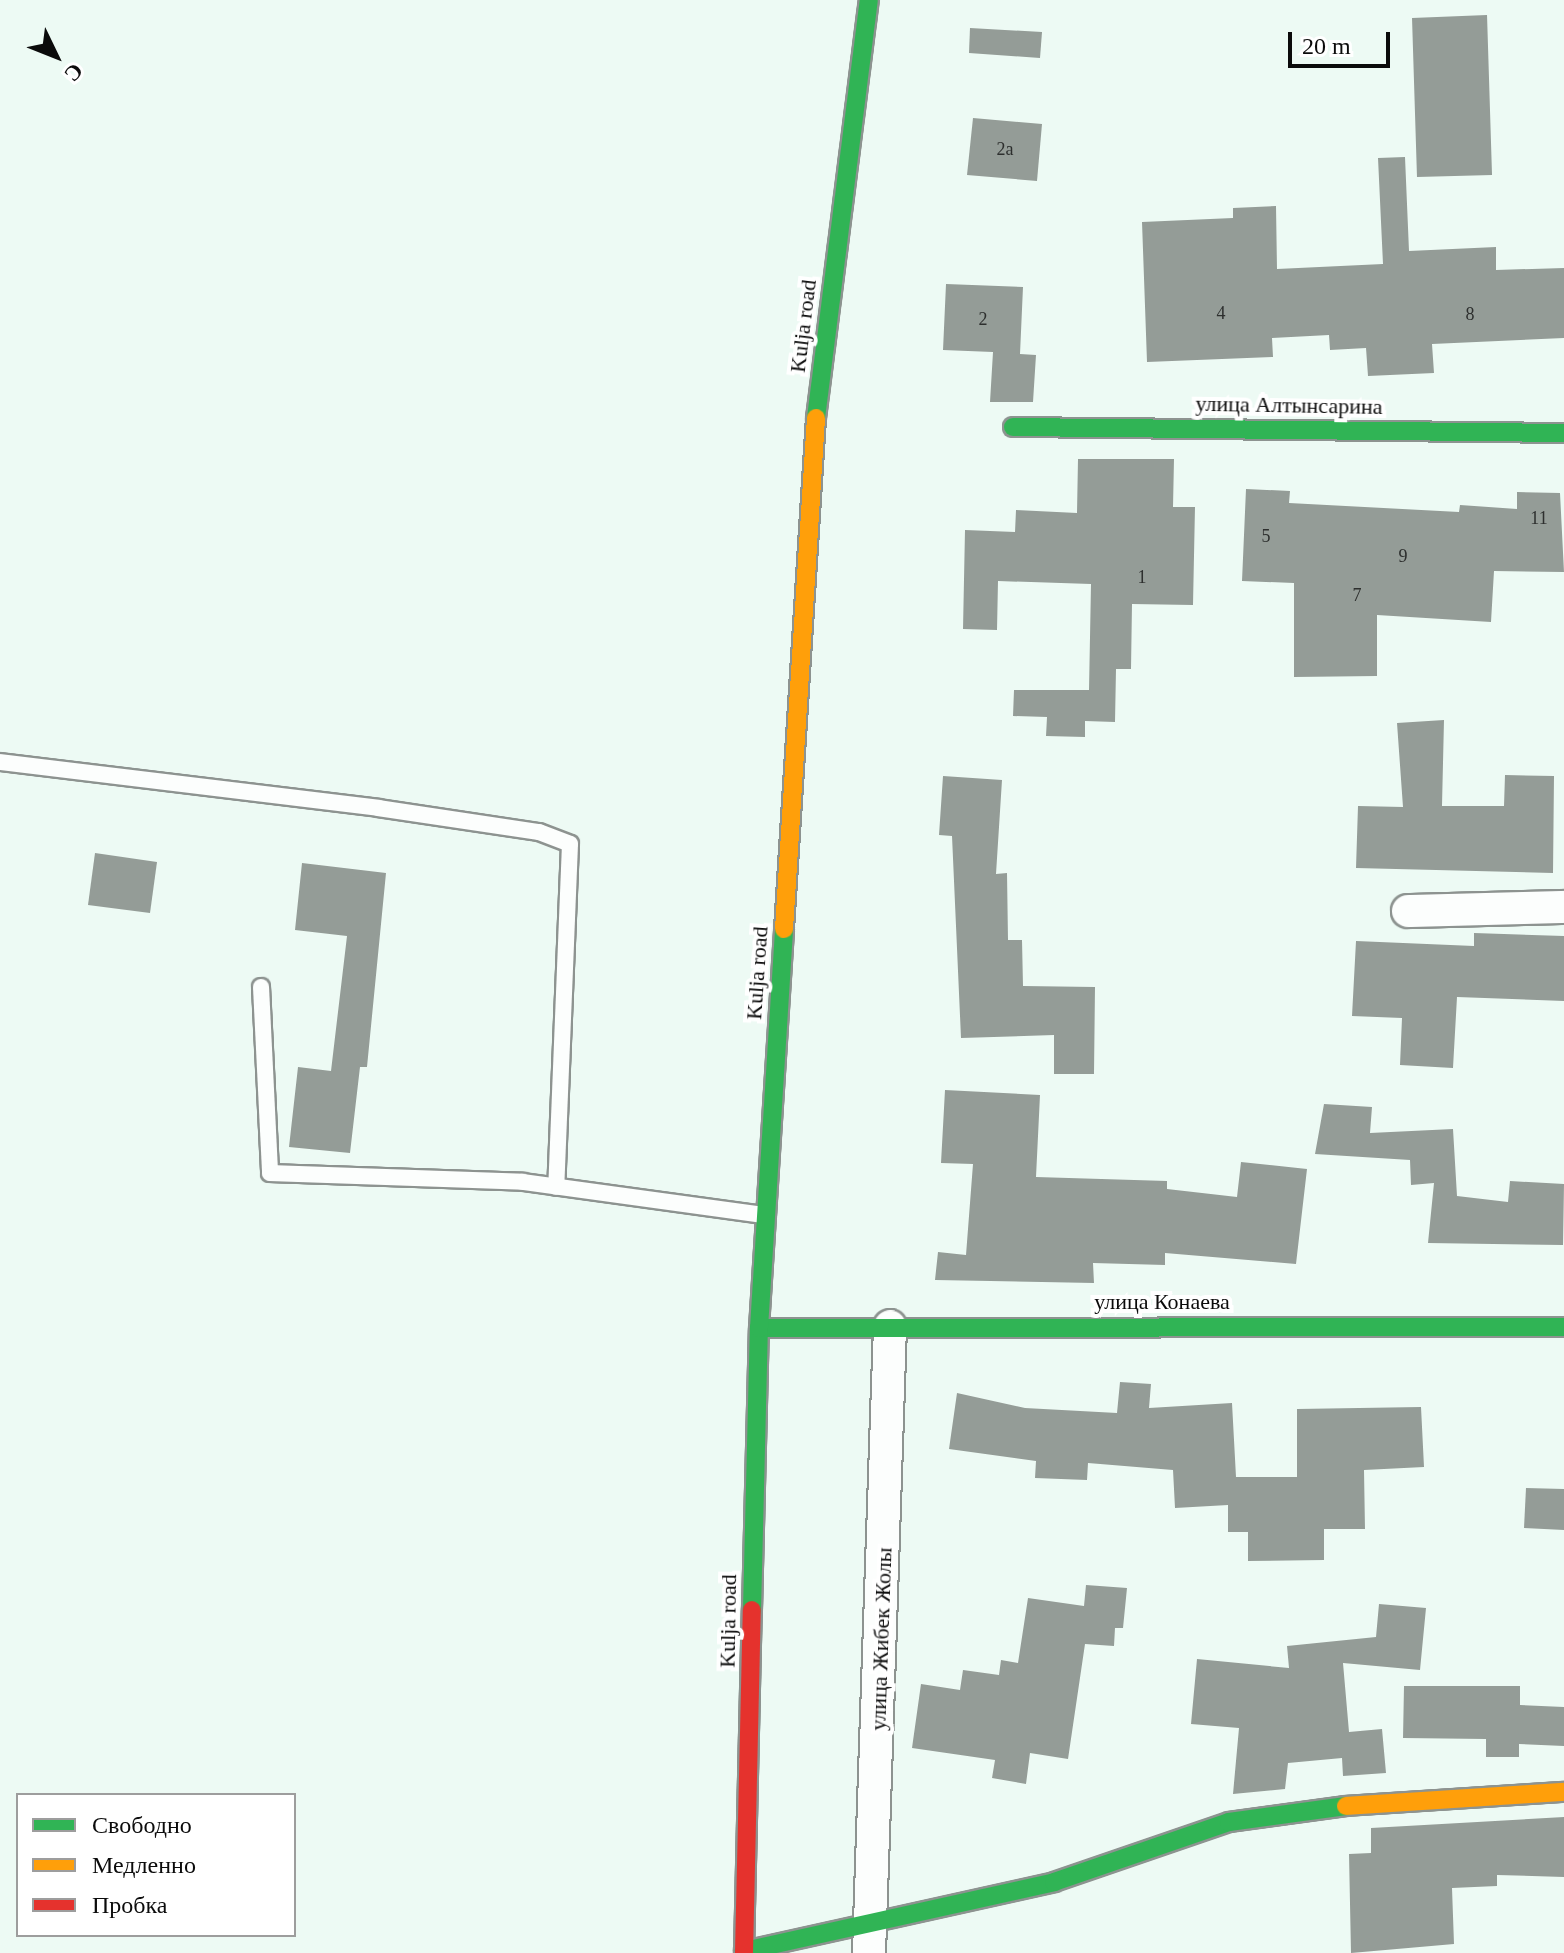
<!DOCTYPE html>
<html>
<head>
<meta charset="utf-8">
<style>
  body { margin:0 }
  #map { position:relative; width:1564px; height:1953px; overflow:hidden; background:#edfaf4; font-family:Georgia,serif }
  div>[style] { position:absolute }
  .building>* { inset:0; background:#949c97 }
  .roads { filter:drop-shadow(2px 0 #8d9390) drop-shadow(-2px 0 #8d9390) drop-shadow(0 2px #8d9390) drop-shadow(0 -2px #8d9390) }
  .lane>* { height:16px; margin:-8px; padding:0 8px; transform-origin:8px; border-radius:8px; background:#fcfefd }
  .street>* { height:32px; margin:-16px; padding:0 16px; transform-origin:16px; border-radius:16px; background:#fcfefd }
  .fast>* { height:18px; margin:-9px; padding:0 9px; transform-origin:9px; border-radius:9px; background:#30b455 }
  .slow>* { height:18px; margin:-9px; padding:0 9px; transform-origin:9px; border-radius:9px; background:#ff9f0a }
  .jam>* { height:18px; margin:-9px; padding:0 9px; transform-origin:9px; border-radius:9px; background:#e5322d }
  span { translate:-50% -50%; white-space:nowrap; text-align:center; line-height:1.15; -webkit-text-stroke:8px #fff; paint-order:stroke }
  .number-label { font-size:18px; color:#2d2f2e }
  .number-label span { -webkit-text-stroke-width:0 }
  .street-label { font-size:22px; color:#0b0b0b }
  .legend { position:absolute; left:16px; top:1793px; width:280px; height:144px; box-sizing:border-box; background:#fff; border:2px solid #9d9d9d; margin:0; padding:10px 14px; list-style:none; font-size:24px; color:#0b0b0b }
  .legend li { display:flex; align-items:center; gap:16px; height:40px }
  .legend b { width:40px; border:2px solid #9d9d9d }
  .north { position:absolute; left:16px; top:16px; width:80px; height:80px; -webkit-text-stroke:6px #fff; paint-order:stroke; rotate:133deg; font-size:22px; font-weight:700; line-height:32px; text-align:center; color:#0b0b0b }
  .north::after { content:''; display:block; margin:auto; width:28px; height:36px; background:#0b0b0b; clip-path:polygon(50% 0,100% 100%,50% 72%,0 100%) }
  .scale { position:absolute; left:1288px; top:32px; width:102px; height:36px; box-sizing:border-box; border:4px solid #0b0b0b; border-top:0; padding-left:10px; font-size:24px; line-height:28px; white-space:nowrap; color:#0b0b0b; -webkit-text-stroke:6px #fff; paint-order:stroke }
</style>
</head>
<body>
<div id="map">
  <div class="building">
    <div style="clip-path:polygon(1487px 15px,1492px 175px,1417px 177px,1412px 18px)"></div>
    <div style="clip-path:polygon(970px 28px,1042px 32px,1040px 58px,969px 53px)"></div>
    <div style="clip-path:polygon(973px 118px,1042px 124px,1037px 181px,967px 175px)"></div>
    <div style="clip-path:polygon(1405px 157px,1409px 251px,1496px 247px,1496px 270px,1564px 268px,1564px 338px,1432px 344px,1434px 373px,1368px 376px,1366px 348px,1330px 350px,1329px 335px,1272px 338px,1273px 357px,1147px 362px,1142px 222px,1233px 218px,1233px 208px,1276px 206px,1277px 269px,1383px 264px,1378px 158px)"></div>
    <div style="clip-path:polygon(946px 284px,1023px 287px,1020px 354px,1036px 355px,1033px 402px,990px 402px,993px 352px,943px 350px)"></div>
    <div style="clip-path:polygon(1078px 459px,1174px 459px,1173px 507px,1195px 507px,1193px 605px,1132px 604px,1131px 669px,1116px 669px,1115px 722px,1085px 721px,1085px 737px,1046px 736px,1047px 717px,1013px 716px,1014px 690px,1089px 690px,1091px 584px,998px 581px,997px 630px,963px 629px,965px 530px,1015px 532px,1016px 510px,1077px 513px)"></div>
    <div style="clip-path:polygon(1246px 489px,1290px 491px,1289px 503px,1459px 512px,1460px 505px,1517px 509px,1517px 492px,1560px 493px,1564px 572px,1494px 571px,1491px 622px,1377px 615px,1377px 676px,1294px 677px,1294px 583px,1242px 581px)"></div>
    <div style="clip-path:polygon(1444px 720px,1442px 806px,1504px 806px,1505px 775px,1554px 776px,1553px 873px,1356px 868px,1358px 806px,1403px 807px,1397px 723px)"></div>
    <div style="clip-path:polygon(943px 776px,1002px 780px,996px 874px,1007px 873px,1008px 940px,1022px 940px,1023px 986px,1095px 987px,1094px 1074px,1054px 1074px,1054px 1035px,961px 1038px,952px 836px,939px 835px)"></div>
    <div style="clip-path:polygon(95px 853px,157px 862px,150px 913px,88px 905px)"></div>
    <div style="clip-path:polygon(302px 863px,386px 873px,367px 1067px,360px 1067px,350px 1153px,289px 1147px,298px 1067px,331px 1071px,347px 936px,295px 930px)"></div>
    <div style="clip-path:polygon(1474px 933px,1564px 936px,1564px 1001px,1457px 997px,1453px 1068px,1400px 1065px,1402px 1018px,1352px 1016px,1356px 941px,1474px 946px)"></div>
    <div style="clip-path:polygon(945px 1090px,1040px 1095px,1036px 1177px,1167px 1181px,1167px 1189px,1237px 1197px,1241px 1162px,1307px 1169px,1296px 1264px,1165px 1253px,1165px 1265px,1093px 1263px,1094px 1283px,935px 1280px,938px 1252px,966px 1255px,973px 1164px,941px 1163px)"></div>
    <div style="clip-path:polygon(1324px 1104px,1372px 1107px,1370px 1133px,1453px 1129px,1457px 1196px,1508px 1202px,1510px 1181px,1564px 1184px,1563px 1245px,1428px 1243px,1434px 1183px,1411px 1185px,1410px 1160px,1315px 1154px)"></div>
    <div style="clip-path:polygon(1120px 1382px,1151px 1384px,1149px 1408px,1232px 1403px,1236px 1477px,1297px 1477px,1297px 1409px,1421px 1407px,1424px 1467px,1364px 1470px,1365px 1529px,1324px 1529px,1324px 1560px,1248px 1561px,1248px 1532px,1228px 1532px,1228px 1505px,1175px 1508px,1173px 1470px,1088px 1463px,1087px 1480px,1035px 1478px,1036px 1461px,949px 1449px,957px 1393px,1025px 1408px,1117px 1413px)"></div>
    <div style="clip-path:polygon(1526px 1488px,1564px 1489px,1564px 1530px,1524px 1528px)"></div>
    <div style="clip-path:polygon(1086px 1585px,1127px 1588px,1123px 1628px,1115px 1628px,1114px 1646px,1085px 1644px,1068px 1759px,1030px 1753px,1026px 1784px,992px 1778px,995px 1760px,912px 1748px,921px 1684px,960px 1690px,963px 1670px,999px 1675px,1001px 1660px,1018px 1663px,1028px 1598px,1084px 1606px)"></div>
    <div style="clip-path:polygon(1379px 1604px,1426px 1608px,1420px 1670px,1343px 1663px,1349px 1732px,1382px 1729px,1386px 1773px,1343px 1776px,1342px 1758px,1288px 1763px,1285px 1789px,1233px 1794px,1239px 1728px,1191px 1724px,1197px 1659px,1289px 1668px,1287px 1646px,1376px 1637px)"></div>
    <div style="clip-path:polygon(1404px 1686px,1520px 1686px,1520px 1705px,1564px 1707px,1564px 1746px,1519px 1744px,1519px 1757px,1486px 1757px,1486px 1739px,1403px 1738px)"></div>
    <div style="clip-path:polygon(1564px 1817px,1564px 1877px,1497px 1875px,1497px 1886px,1452px 1888px,1454px 1944px,1351px 1953px,1349px 1854px,1371px 1853px,1371px 1828px)"></div>
  </div>
  <div class="roads">
    <div class="lane">
      <div style="left:0;top:762px;width:381px;rotate:6.9deg"></div>
      <div style="left:378px;top:808px;width:163px;rotate:8.5deg"></div>
      <div style="left:539px;top:832px;width:33px;rotate:21deg"></div>
      <div style="left:570px;top:844px;width:343px;rotate:92.3deg"></div>
      <div style="left:261px;top:987px;width:186px;rotate:87.2deg"></div>
      <div style="left:270px;top:1173px;width:253px;rotate:2deg"></div>
      <div style="left:523px;top:1182px;width:244px;rotate:7.8deg"></div>
    </div>
    <div class="street">
      <div style="left:1408px;top:911px;width:156px;rotate:-1.5deg"></div>
      <div style="left:869px;top:1953px;width:627px;rotate:-88.08deg"></div>
    </div>
    <div class="fast">
      <div style="left:816px;top:418px;width:421px;rotate:-82.8deg"></div>
      <div style="left:1013px;top:427px;width:551px;rotate:0.62deg"></div>
      <div style="left:759px;top:1328px;width:805px;rotate:-0.07deg"></div>
      <div style="left:752px;top:1610px;width:282px;rotate:-88.6deg"></div>
      <div style="left:759px;top:1328px;width:400px;rotate:-86.4deg"></div>
      <div style="left:744px;top:1951px;width:318px;rotate:-12.5deg"></div>
      <div style="left:1054px;top:1882px;width:185px;rotate:-18.9deg"></div>
      <div style="left:1229px;top:1822px;width:118px;rotate:-7.8deg"></div>
    </div>
    <div class="slow">
      <div style="left:784px;top:929px;width:512px;rotate:-86.42deg"></div>
      <div style="left:1346px;top:1806px;width:218px;rotate:-3.7deg"></div>
    </div>
    <div class="jam">
      <div style="left:744px;top:1953px;width:343px;rotate:-88.7deg"></div>
    </div>
  </div>
  <div class="number-label">
    <span style="left:1005px;top:149px">2а</span>
    <span style="left:1221px;top:313px">4</span>
    <span style="left:1470px;top:314px">8</span>
    <span style="left:983px;top:319px">2</span>
    <span style="left:1539px;top:518px">11</span>
    <span style="left:1266px;top:536px">5</span>
    <span style="left:1403px;top:556px">9</span>
    <span style="left:1142px;top:577px">1</span>
    <span style="left:1357px;top:595px">7</span>
  </div>
  <div class="street-label">
    <span style="left:803px;top:326px;rotate:-83deg">Kulja road</span>
    <span style="left:1289px;top:405px;rotate:1deg">улица Алтынсарина</span>
    <span style="left:757px;top:973px;rotate:-86deg">Kulja road</span>
    <span style="left:1162px;top:1302px">улица Конаева</span>
    <span style="left:728px;top:1621px;rotate:-89deg">Kulja road</span>
    <span style="left:881px;top:1639px;rotate:-88deg">улица Жибек Жолы</span>
  </div>
  <ul class="legend">
  <li><b style="height:10px;background:#30b455"></b>Свободно</li>
  <li><b style="height:10px;background:#ff9f0a"></b>Медленно</li>
  <li><b style="height:10px;background:#e5322d"></b>Пробка</li>
  </ul>
  <div class="north">С</div>
  <div class="scale">20 m</div>
</div>
</body>
</html>
